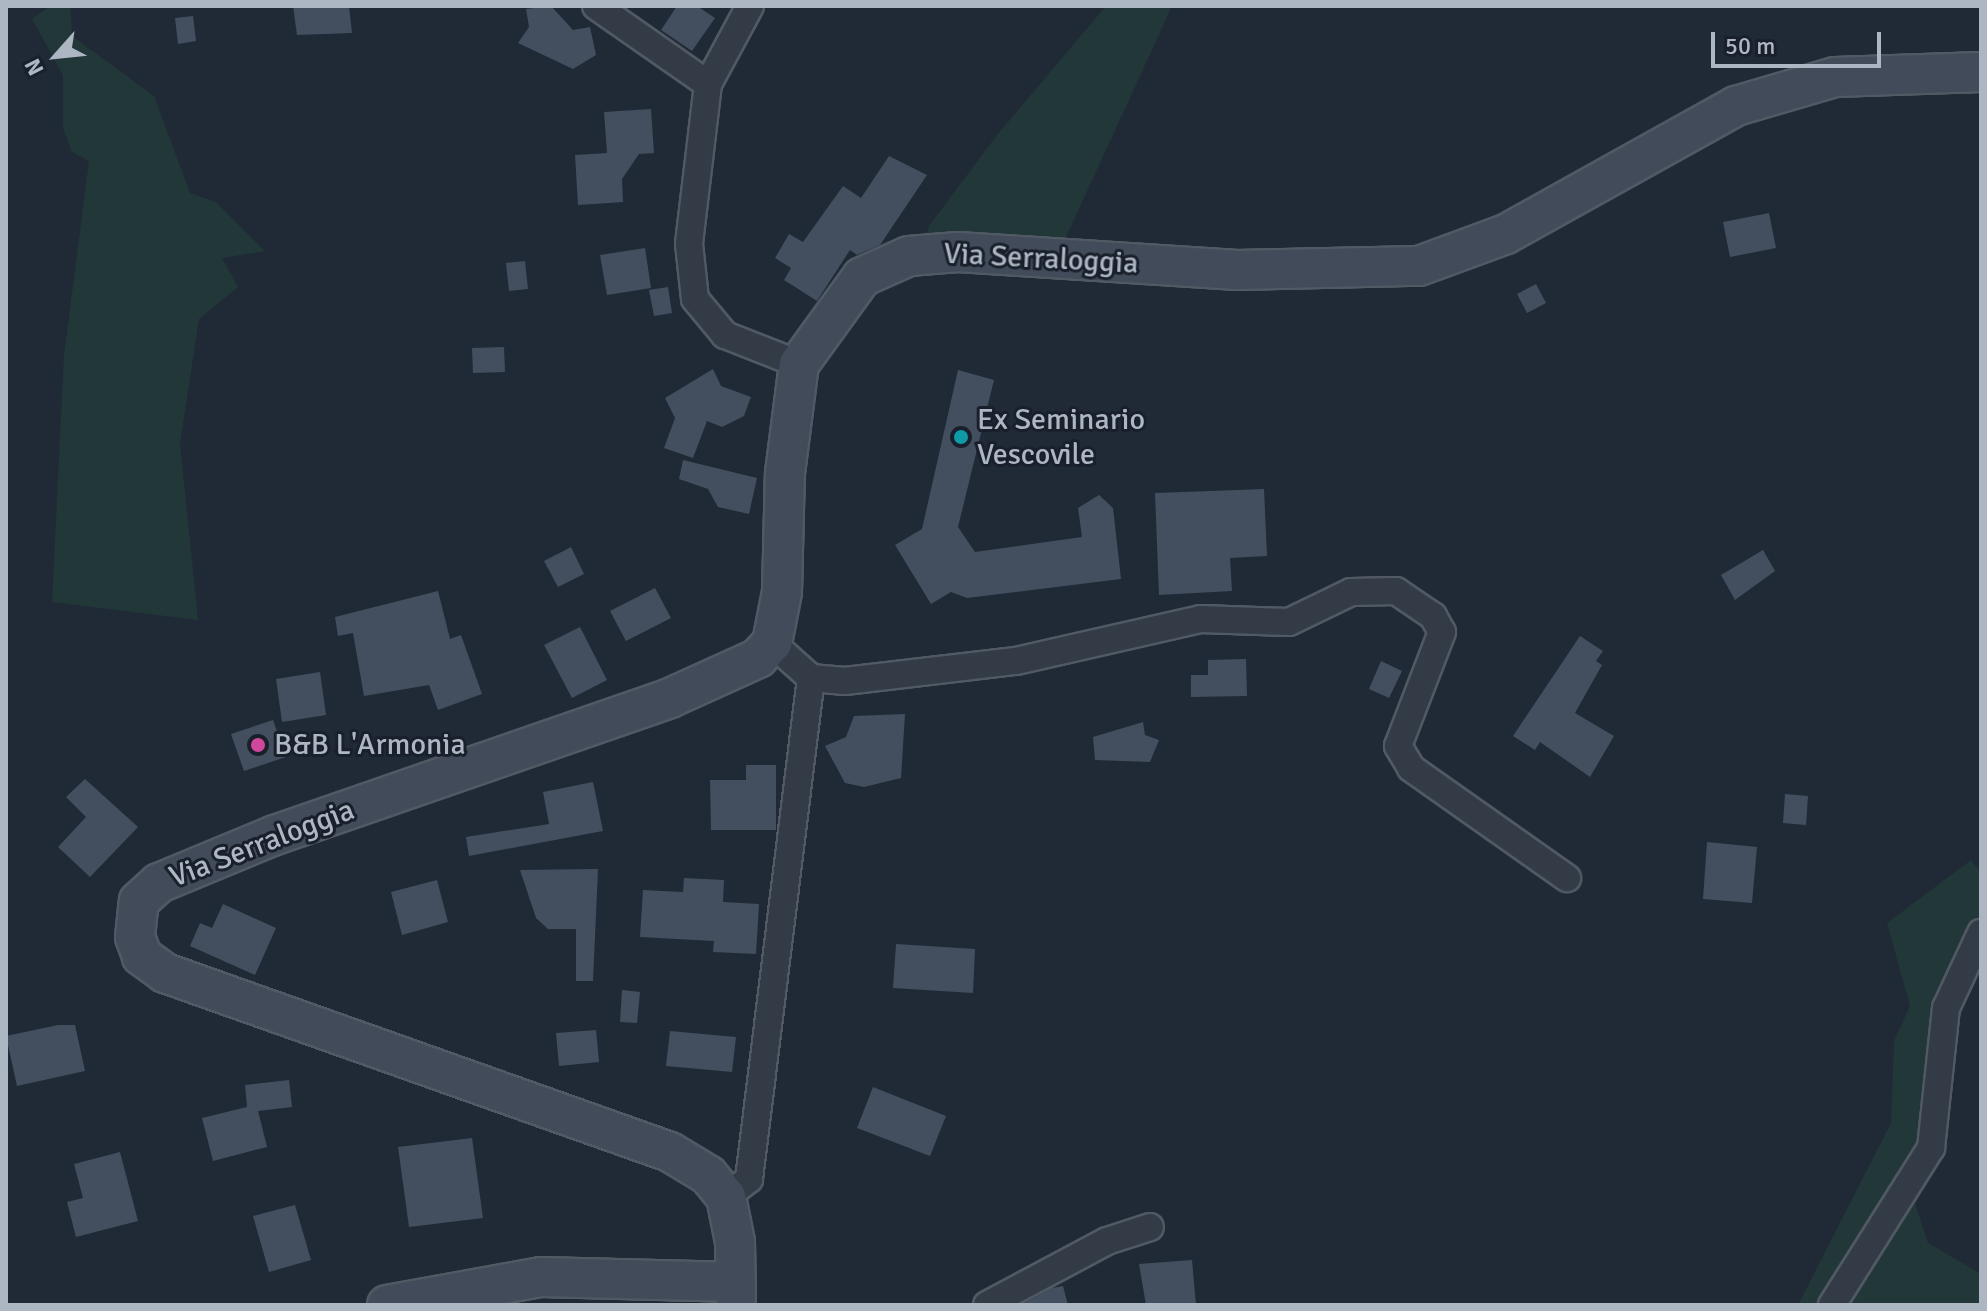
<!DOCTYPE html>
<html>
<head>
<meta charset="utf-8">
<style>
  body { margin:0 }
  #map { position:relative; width:1987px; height:1311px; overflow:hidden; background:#202a36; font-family:Signika,sans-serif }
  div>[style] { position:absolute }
  .green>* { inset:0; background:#223738 }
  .building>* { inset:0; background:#434f5e }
  .roads { filter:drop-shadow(2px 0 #505964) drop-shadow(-2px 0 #505964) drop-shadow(0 2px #505964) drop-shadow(0 -2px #505964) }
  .street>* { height:26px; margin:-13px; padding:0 13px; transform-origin:13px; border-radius:13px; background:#333b46 }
  .secondary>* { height:38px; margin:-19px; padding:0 19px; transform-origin:19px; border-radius:19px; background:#414b59 }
  .dots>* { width:22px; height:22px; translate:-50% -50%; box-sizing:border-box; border:4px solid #19202b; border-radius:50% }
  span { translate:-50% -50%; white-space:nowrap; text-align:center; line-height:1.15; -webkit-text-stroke:6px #19202b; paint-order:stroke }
  .street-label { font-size:30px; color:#adb6c3 }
  .poi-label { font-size:30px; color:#adb6c3 }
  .left { translate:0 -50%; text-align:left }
  .frame { position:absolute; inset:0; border:8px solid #adb6c3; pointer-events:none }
  .north { position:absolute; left:16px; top:16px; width:80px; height:80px; -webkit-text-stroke:6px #19202b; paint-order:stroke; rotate:243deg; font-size:22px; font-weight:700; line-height:32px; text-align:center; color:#adb6c3 }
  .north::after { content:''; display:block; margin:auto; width:28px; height:36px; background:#adb6c3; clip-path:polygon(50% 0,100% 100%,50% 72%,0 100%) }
  .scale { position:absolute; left:1711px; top:32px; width:170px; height:36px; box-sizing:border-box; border:4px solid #adb6c3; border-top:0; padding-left:10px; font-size:24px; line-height:28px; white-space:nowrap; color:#adb6c3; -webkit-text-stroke:6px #19202b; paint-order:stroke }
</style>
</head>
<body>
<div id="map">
  <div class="green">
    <div style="clip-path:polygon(50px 6px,70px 6px,72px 36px,154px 96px,190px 193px,216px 202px,265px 251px,222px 258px,238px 287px,199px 319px,180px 443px,198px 620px,52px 602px,64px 356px,89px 161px,72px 152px,63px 128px,63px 75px,32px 19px)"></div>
    <div style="clip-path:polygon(1106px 6px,1172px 6px,1061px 248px,922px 247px,929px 226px,997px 135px)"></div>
    <div style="clip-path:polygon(1971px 860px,1981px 873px,1981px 922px,1910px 1188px,1928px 1243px,1981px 1274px,1981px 1305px,1798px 1305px,1891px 1123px,1894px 1041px,1910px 1006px,1887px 923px)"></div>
  </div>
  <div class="building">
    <div style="clip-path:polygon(293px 6px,349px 6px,352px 33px,297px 35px)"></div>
    <div style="clip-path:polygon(551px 6px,573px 30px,590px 27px,596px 55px,573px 69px,518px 43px,529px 27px,526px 9px)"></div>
    <div style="clip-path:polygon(677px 6px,697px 6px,715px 18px,692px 51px,661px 30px)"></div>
    <div style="clip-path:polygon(193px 16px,196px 41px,178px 44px,175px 18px)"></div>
    <div style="clip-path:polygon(651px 109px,654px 153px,639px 154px,622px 179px,623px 202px,578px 205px,575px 155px,607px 153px,604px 112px)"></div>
    <div style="clip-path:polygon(889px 156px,927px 175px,880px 245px,857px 255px,850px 250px,817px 301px,784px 280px,791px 268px,775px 258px,789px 234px,803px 242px,843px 186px,861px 198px)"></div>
    <div style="clip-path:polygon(1769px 213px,1776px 248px,1730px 257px,1723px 222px)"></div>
    <div style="clip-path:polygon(645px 248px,651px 288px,607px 295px,600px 255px)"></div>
    <div style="clip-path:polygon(525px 261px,528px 289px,509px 291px,506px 263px)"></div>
    <div style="clip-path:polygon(1536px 284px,1546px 303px,1527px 313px,1517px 294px)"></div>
    <div style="clip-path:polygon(668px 287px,672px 313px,654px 316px,649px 290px)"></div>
    <div style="clip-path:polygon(504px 347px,505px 372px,473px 373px,472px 348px)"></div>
    <div style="clip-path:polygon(713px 369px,721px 386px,751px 397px,744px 416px,722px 427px,707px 421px,693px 458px,664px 448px,675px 418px,665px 398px)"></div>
    <div style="clip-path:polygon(958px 370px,994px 380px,958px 527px,975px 552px,1082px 537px,1078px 508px,1099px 495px,1113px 508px,1121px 579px,967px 598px,951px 592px,931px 604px,895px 545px,922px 529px)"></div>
    <div style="clip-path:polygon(683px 460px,757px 478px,749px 514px,718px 507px,708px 489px,679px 479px)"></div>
    <div style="clip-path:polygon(1264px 489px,1267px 556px,1230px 558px,1232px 591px,1159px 595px,1155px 493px)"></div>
    <div style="clip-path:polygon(571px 547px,584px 574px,558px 587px,544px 561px)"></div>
    <div style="clip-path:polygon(1763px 550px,1775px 571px,1735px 600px,1721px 575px)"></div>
    <div style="clip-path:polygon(655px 588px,671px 618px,626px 641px,610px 611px)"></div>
    <div style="clip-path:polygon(438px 591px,450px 639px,461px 635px,482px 694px,438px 710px,429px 685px,364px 696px,353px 633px,338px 636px,335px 617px)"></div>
    <div style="clip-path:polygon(580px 627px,607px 680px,572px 698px,544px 645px)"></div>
    <div style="clip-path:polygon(1580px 636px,1603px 651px,1596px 661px,1602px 665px,1575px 713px,1614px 736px,1590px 777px,1540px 742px,1535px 750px,1513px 736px)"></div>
    <div style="clip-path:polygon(1246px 659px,1247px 696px,1191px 697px,1191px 675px,1208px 675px,1208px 660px)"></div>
    <div style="clip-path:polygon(1381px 661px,1402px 671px,1389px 698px,1369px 689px)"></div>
    <div style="clip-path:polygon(320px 672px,326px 715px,282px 722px,276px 679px)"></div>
    <div style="clip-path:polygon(905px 714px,901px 778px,864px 787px,845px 783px,825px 746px,846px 737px,854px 716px)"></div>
    <div style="clip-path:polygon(273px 720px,286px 757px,244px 771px,231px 734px)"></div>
    <div style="clip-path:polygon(1143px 722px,1145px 735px,1159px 740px,1150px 762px,1095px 760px,1093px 737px)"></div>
    <div style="clip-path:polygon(746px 765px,776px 765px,776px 830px,711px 830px,710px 780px,746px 780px)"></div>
    <div style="clip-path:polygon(85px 779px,138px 827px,90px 877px,58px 847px,86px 817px,66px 797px)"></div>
    <div style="clip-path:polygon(593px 782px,603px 831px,469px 856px,466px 837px,549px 824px,543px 792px)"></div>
    <div style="clip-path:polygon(1785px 794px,1808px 796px,1806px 825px,1783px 823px)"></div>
    <div style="clip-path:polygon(1707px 842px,1757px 847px,1752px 903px,1703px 899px)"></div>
    <div style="clip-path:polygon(598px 869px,593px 981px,576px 981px,576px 929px,548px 929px,536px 918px,520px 870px)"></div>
    <div style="clip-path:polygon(684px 878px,724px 880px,723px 902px,759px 904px,756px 954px,713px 952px,714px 941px,640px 937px,643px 890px,683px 892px)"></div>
    <div style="clip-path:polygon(437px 880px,448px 922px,402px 935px,391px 892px)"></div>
    <div style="clip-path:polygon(223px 904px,276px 928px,255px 975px,190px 946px,200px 923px,212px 928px)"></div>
    <div style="clip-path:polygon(896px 944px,975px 949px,973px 993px,893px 988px)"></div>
    <div style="clip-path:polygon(622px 990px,640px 992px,637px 1023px,620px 1022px)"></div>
    <div style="clip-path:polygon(58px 1025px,75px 1025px,85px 1071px,17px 1086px,6px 1036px)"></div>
    <div style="clip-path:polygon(596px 1030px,599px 1062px,559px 1066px,556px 1033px)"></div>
    <div style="clip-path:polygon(670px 1031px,736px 1037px,732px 1072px,666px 1066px)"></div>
    <div style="clip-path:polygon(289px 1080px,292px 1107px,258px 1111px,267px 1147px,213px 1161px,202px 1118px,247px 1107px,245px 1085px)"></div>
    <div style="clip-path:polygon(873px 1087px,946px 1116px,930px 1156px,857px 1128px)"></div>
    <div style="clip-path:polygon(472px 1138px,483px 1218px,409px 1227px,398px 1147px)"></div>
    <div style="clip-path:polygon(120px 1152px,138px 1221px,76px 1237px,67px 1202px,83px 1198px,74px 1164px)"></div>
    <div style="clip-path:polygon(295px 1205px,311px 1260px,269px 1272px,253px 1216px)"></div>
    <div style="clip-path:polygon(1192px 1260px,1196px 1305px,1146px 1305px,1139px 1264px)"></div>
    <div style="clip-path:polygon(1063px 1286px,1068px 1305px,1021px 1305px,1052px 1288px)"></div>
  </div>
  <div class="roads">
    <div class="street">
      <div style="left:596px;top:6px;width:136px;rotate:34.9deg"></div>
      <div style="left:750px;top:6px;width:89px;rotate:118.3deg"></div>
      <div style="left:708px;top:84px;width:161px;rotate:96.8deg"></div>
      <div style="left:689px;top:244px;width:55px;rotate:83.8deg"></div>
      <div style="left:695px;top:299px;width:47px;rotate:50.2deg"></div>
      <div style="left:725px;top:335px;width:79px;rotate:21.4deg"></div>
      <div style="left:772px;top:643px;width:52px;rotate:41.9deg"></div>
      <div style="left:811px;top:678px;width:34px;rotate:5deg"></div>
      <div style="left:845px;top:681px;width:172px;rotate:-6.7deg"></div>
      <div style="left:1016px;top:661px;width:190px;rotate:-12.8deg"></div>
      <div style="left:1201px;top:619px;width:88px;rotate:2deg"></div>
      <div style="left:1289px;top:622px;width:69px;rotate:-25.8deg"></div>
      <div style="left:1351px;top:592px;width:45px;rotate:-1.3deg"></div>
      <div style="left:1396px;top:591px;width:45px;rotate:34deg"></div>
      <div style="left:1433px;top:616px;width:18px;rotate:61deg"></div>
      <div style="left:1442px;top:632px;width:122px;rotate:111.1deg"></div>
      <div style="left:1398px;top:746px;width:26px;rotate:59deg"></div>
      <div style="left:1411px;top:768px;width:191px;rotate:35.2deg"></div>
      <div style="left:726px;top:1197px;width:29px;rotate:-38deg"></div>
      <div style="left:749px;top:1179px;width:505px;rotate:-82.95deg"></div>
      <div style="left:987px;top:1305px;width:136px;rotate:-28.1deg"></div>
      <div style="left:1107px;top:1241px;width:45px;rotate:-18deg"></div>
      <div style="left:1832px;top:1305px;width:186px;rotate:-57.8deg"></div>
      <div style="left:1931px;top:1148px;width:141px;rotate:-83.9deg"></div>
      <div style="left:1946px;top:1008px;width:83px;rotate:-65deg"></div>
    </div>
    <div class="secondary">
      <div style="left:387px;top:1305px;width:157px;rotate:-10.3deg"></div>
      <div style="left:541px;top:1277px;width:195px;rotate:1.5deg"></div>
      <div style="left:736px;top:1305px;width:63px;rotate:-90.9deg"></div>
      <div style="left:735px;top:1242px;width:46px;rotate:-101.3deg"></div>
      <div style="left:726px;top:1197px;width:28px;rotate:-129deg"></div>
      <div style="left:708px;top:1175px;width:44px;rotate:-148.8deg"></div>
      <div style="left:670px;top:1152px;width:536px;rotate:-160.48deg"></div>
      <div style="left:165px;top:973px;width:29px;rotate:-144deg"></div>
      <div style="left:142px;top:956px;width:20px;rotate:-110deg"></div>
      <div style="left:135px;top:937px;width:36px;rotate:-84deg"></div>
      <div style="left:139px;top:901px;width:27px;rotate:-42deg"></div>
      <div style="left:159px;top:883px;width:126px;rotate:-22.5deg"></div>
      <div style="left:275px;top:835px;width:418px;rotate:-19.1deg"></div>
      <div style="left:670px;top:698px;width:97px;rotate:-24.4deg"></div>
      <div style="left:758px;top:658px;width:21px;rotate:-47deg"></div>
      <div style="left:772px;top:643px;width:52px;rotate:-78.9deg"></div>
      <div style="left:782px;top:592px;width:119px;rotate:-88.6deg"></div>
      <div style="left:785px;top:473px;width:110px;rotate:-82.7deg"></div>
      <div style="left:799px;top:364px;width:107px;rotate:-54.1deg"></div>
      <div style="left:862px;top:277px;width:51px;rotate:-24.1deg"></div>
      <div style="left:909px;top:256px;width:49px;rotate:-4.7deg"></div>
      <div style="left:958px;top:252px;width:280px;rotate:3.7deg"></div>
      <div style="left:1237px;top:270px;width:182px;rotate:-1.3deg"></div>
      <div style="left:1419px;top:266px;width:93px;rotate:-20.2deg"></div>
      <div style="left:1506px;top:234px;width:263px;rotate:-29.1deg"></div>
      <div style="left:1736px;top:106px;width:103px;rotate:-16.3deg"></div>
      <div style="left:1835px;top:77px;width:146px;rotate:-2deg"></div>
    </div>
  </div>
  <div class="dots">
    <div style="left:961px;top:437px;background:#0f9aa8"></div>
    <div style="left:258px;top:745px;background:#d1479c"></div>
  </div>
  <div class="street-label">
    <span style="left:1041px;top:259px;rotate:3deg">Via Serraloggia</span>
    <span style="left:262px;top:844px;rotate:-21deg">Via Serraloggia</span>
  </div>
  <div class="poi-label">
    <span class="left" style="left:977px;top:437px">Ex Seminario<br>Vescovile</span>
    <span class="left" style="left:274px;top:745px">B&amp;B L'Armonia</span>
  </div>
  <div class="frame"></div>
  <div class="north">N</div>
  <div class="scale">50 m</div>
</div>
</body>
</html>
